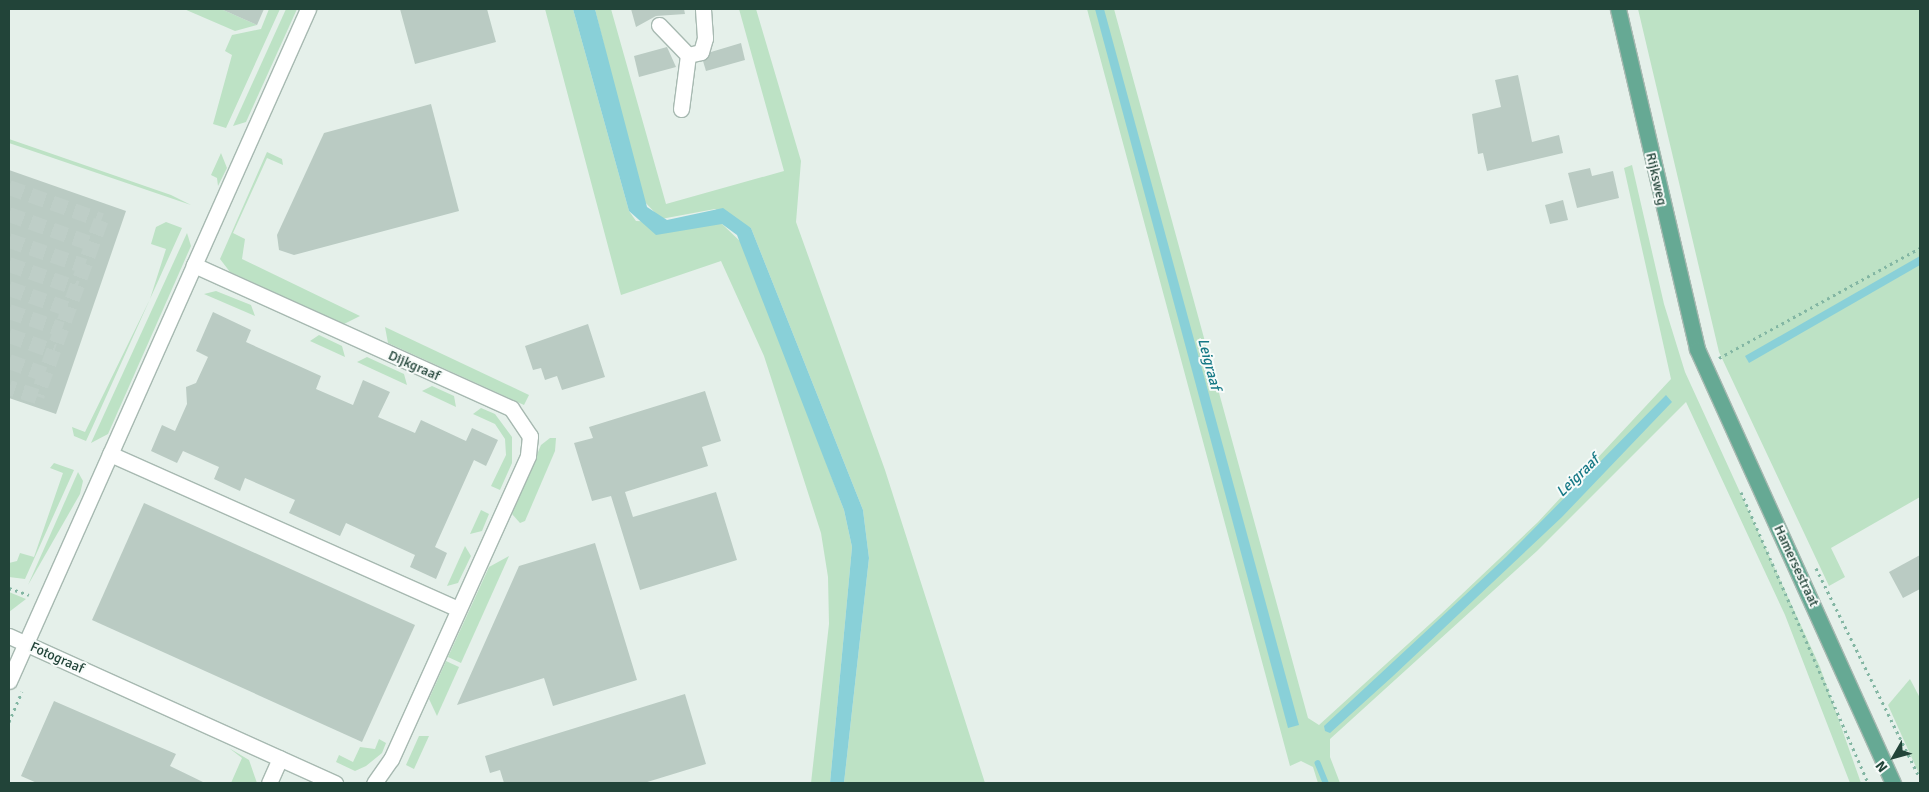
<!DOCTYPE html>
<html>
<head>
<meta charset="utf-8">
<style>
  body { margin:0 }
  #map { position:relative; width:1929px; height:792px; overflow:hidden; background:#e5f0ea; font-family:Signika,sans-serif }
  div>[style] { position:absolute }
  .green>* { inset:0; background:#bde2c5 }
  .water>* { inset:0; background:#89d0d8 }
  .stream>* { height:5.5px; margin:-2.75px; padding:0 2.75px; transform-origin:2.75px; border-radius:2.75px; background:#89d0d8 }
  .building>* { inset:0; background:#bacbc3 }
  .minor-tunnel>* { height:15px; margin-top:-7.5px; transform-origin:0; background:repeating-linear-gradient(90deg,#becec7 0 15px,transparent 0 23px) }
  .path>* { height:3px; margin-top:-1.5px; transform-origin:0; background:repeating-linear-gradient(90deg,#83b6a3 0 2.5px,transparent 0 6.5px) }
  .roads { filter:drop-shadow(1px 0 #a7b9b1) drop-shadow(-1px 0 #a7b9b1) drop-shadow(0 1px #a7b9b1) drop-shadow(0 -1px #a7b9b1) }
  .minor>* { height:15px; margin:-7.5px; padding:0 7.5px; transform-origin:7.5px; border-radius:7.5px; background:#fff }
  .major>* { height:15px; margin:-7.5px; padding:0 7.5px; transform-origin:7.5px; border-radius:7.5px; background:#66a994 }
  span { translate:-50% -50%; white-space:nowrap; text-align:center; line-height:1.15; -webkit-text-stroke:4px #f7fbf9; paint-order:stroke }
  .street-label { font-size:14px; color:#224439 }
  .water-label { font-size:15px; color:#167986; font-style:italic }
  .frame { position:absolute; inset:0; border:10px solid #224439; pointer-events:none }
  .north { position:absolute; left:1869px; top:732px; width:50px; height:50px; -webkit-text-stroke:4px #f7fbf9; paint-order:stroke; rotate:232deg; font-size:14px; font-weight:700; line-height:20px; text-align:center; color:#224439 }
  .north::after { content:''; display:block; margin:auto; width:18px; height:22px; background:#224439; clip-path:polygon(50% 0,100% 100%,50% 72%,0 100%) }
</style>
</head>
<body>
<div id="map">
  <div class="green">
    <div style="clip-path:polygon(184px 9px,221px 9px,257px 25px,235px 31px)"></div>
    <div style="clip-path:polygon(269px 9px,280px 9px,226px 128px,213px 124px,232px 55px,225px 51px,232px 35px,261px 29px)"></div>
    <div style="clip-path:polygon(286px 9px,297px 9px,246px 122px,233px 126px)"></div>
    <div style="clip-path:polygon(545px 9px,573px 9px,629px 211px,636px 221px,722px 224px,744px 245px,844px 510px,852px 547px,830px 783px,811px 783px,829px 624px,828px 577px,821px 533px,764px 356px,721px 261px,621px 295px)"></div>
    <div style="clip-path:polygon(595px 9px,611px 9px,666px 204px,784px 171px,739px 9px,756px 9px,801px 161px,796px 222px,885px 470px,985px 783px,844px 783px,869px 558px,863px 510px,751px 228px,715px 209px,661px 219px,642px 199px)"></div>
    <div style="clip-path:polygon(1087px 9px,1114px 9px,1308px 718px,1319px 725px,1441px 614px,1538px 522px,1671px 379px,1624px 168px,1632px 165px,1664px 304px,1685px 372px,1820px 667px,1861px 783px,1850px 783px,1785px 615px,1686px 402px,1537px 551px,1330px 739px,1330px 757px,1340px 783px,1318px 783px,1313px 767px,1301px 761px,1290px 766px)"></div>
    <div style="clip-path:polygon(1638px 9px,1920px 9px,1920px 497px,1831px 548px,1845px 577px,1829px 586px,1719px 352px)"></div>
    <div style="clip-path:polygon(9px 139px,171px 195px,191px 205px,9px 143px)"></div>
    <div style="clip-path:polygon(267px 152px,282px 159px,283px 165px,267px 158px,233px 233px,245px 239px,242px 259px,360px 316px,344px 324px,230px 272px,220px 259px)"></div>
    <div style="clip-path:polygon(221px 153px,227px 168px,218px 186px,217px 178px,211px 175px)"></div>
    <div style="clip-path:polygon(166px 222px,182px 228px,150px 299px,92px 428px,86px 441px,74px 436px,72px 427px,85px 432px,150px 299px,166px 249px,151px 244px,156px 227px)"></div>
    <div style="clip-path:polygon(187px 233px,191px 246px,108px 434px,91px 443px)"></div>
    <div style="clip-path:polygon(216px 291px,251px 305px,255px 316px,204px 294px)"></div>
    <div style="clip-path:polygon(385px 327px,529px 395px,524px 405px,388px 343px)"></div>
    <div style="clip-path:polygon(319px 335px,342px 346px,345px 357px,310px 341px)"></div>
    <div style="clip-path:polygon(367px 357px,404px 374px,407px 385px,357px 362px)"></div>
    <div style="clip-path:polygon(432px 386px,454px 396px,456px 407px,422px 391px)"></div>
    <div style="clip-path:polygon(481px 408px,495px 414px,512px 437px,512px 463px,500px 490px,491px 486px,506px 455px,505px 439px,495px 424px,473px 414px)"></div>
    <div style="clip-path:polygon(550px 438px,556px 438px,555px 451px,525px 521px,520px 523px,512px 514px,541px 445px)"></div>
    <div style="clip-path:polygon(54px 463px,74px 470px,25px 579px,9px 577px,9px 563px,17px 561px,20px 553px,34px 557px,63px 473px,50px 468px)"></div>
    <div style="clip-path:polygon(78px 472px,83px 481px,80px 494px,28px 585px)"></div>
    <div style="clip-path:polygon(481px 510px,489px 514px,482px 531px,470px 534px)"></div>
    <div style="clip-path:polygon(465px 546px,471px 556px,458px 583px,447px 586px)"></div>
    <div style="clip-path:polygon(509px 556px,461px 663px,448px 657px,489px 567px)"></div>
    <div style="clip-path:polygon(9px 592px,26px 599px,9px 612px)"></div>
    <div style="clip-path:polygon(446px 661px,459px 667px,437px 716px,429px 699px)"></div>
    <div style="clip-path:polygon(1910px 679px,1920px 698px,1920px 776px,1888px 705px)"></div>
    <div style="clip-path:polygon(419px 736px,429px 736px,414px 769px,406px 765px)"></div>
    <div style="clip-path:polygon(379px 739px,386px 743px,382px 753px,366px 766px,355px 771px,336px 762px,339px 755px,353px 762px,360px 747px,375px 749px)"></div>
    <div style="clip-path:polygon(229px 748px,249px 760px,257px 783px,231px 783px,242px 758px)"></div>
  </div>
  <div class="water">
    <div style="clip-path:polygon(573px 9px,595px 9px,647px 207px,667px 220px,723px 208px,751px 228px,863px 510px,869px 558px,844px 783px,830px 783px,852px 547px,844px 510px,737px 235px,722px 224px,656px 235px,629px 211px)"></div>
    <div style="clip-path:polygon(1095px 9px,1104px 9px,1299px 725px,1288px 728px)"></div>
    <div style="clip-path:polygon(1920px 256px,1920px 265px,1749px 363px,1745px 356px)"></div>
    <div style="clip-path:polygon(1666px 395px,1672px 402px,1562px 517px,1392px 677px,1330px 733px,1325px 731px,1324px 726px,1506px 557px)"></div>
  </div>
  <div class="stream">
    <div style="left:1318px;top:763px;width:22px;rotate:68deg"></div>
  </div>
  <div class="building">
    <div style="clip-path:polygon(221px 9px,264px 9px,257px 25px)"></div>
    <div style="clip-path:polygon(400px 9px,487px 9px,496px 42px,415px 64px)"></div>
    <div style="clip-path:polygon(631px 9px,684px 9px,685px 14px,656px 16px,636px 27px)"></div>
    <div style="clip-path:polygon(741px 43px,745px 60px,706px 71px,703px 61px,711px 52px)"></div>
    <div style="clip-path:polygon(667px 47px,676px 67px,639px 77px,634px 56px)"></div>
    <div style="clip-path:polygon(1518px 75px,1532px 142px,1559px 135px,1563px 153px,1487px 171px,1483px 153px,1478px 154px,1472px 114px,1501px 107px,1495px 80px)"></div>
    <div style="clip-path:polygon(431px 104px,459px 211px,294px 255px,279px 250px,277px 235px,324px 133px)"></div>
    <div style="clip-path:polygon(1590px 168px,1592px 176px,1613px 171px,1619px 198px,1577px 208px,1568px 173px)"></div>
    <div style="clip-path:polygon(9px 170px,126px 211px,56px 414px,9px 398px)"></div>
    <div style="clip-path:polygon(1563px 200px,1568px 220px,1550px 224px,1545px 205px)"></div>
    <div style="clip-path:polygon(213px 312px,251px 330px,246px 342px,321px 376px,316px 389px,353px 405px,363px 380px,390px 392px,378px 417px,415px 433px,421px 420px,466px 441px,472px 428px,498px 440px,486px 466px,474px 460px,435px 547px,447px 553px,436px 579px,410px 567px,415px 555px,346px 523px,340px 536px,289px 513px,295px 500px,245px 478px,240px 491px,214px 479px,219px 467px,183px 451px,177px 463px,151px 451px,162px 425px,175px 431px,187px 404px,186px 387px,196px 383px,208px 357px,196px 351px)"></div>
    <div style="clip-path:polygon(588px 324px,605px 377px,562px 390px,557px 376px,545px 380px,541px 368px,533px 370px,525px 346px)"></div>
    <div style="clip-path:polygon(705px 391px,721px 441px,702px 447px,708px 466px,625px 492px,633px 517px,716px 492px,737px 560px,640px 590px,611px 496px,592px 501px,574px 443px,593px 438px,589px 427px)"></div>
    <div style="clip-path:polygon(144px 503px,415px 625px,362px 742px,92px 620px)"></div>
    <div style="clip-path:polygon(595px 543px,637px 680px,553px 706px,544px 678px,457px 705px,519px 566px)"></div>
    <div style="clip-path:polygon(1920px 555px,1920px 589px,1903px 598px,1889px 572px)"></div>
    <div style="clip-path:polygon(685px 694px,706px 764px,644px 783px,504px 783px,500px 770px,490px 773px,485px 756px)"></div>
    <div style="clip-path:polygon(54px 701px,176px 754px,170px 766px,205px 783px,37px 783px,21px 776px)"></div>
  </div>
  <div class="minor-tunnel">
    <div style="left:9px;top:187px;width:98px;rotate:19.7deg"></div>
    <div style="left:101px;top:220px;width:187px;rotate:110deg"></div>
    <div style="left:37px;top:396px;width:29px;rotate:-162deg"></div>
    <div style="left:9px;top:214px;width:89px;rotate:19.7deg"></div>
    <div style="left:9px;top:240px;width:80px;rotate:18.9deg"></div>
    <div style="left:9px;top:264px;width:72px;rotate:19.4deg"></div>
    <div style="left:9px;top:288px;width:64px;rotate:19.3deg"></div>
    <div style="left:9px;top:311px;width:56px;rotate:18.8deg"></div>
    <div style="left:9px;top:335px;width:48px;rotate:19.6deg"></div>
    <div style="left:9px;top:361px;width:38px;rotate:20deg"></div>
  </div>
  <div class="path">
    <div style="left:1719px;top:358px;width:229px;rotate:-28.7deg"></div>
    <div style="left:1741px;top:492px;width:318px;rotate:66.4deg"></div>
    <div style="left:1816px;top:568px;width:234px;rotate:63.7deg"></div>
    <div style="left:9px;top:588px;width:21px;rotate:19deg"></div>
    <div style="left:9px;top:722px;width:33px;rotate:-67deg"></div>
  </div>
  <div class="roads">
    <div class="minor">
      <div style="left:308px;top:9px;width:280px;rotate:114deg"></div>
      <div style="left:194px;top:265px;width:348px;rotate:24.3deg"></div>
      <div style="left:511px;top:408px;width:34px;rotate:56deg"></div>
      <div style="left:530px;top:436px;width:20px;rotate:96deg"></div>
      <div style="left:528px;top:456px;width:333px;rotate:114.3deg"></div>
      <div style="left:391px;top:759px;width:29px;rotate:125deg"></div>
      <div style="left:659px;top:25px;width:42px;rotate:46deg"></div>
      <div style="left:688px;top:55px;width:13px;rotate:-13deg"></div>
      <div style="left:701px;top:52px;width:15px;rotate:-74deg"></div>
      <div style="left:705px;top:38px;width:29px;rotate:-94deg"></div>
      <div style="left:681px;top:109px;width:54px;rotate:-82.6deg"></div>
      <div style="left:110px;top:454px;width:381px;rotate:24deg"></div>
      <div style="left:9px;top:636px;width:358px;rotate:24.3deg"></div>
      <div style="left:9px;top:681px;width:455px;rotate:-66deg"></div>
      <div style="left:269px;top:783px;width:27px;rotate:-66deg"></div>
    </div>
    <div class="major">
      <div style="left:1618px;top:9px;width:349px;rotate:76.9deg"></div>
      <div style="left:1697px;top:349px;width:476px;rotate:65.7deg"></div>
    </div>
  </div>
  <div class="street-label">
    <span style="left:1656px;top:179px;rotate:77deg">Rijksweg</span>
    <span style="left:414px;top:366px;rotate:24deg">Dijkgraaf</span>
    <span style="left:1796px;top:566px;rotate:65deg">Hamersestraat</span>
    <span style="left:57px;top:658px;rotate:24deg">Fotograaf</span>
  </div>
  <div class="water-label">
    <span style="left:1209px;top:364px;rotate:75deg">Leigraaf</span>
    <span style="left:1578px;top:476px;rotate:-44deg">Leigraaf</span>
  </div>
  <div class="frame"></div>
  <div class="north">N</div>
</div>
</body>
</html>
